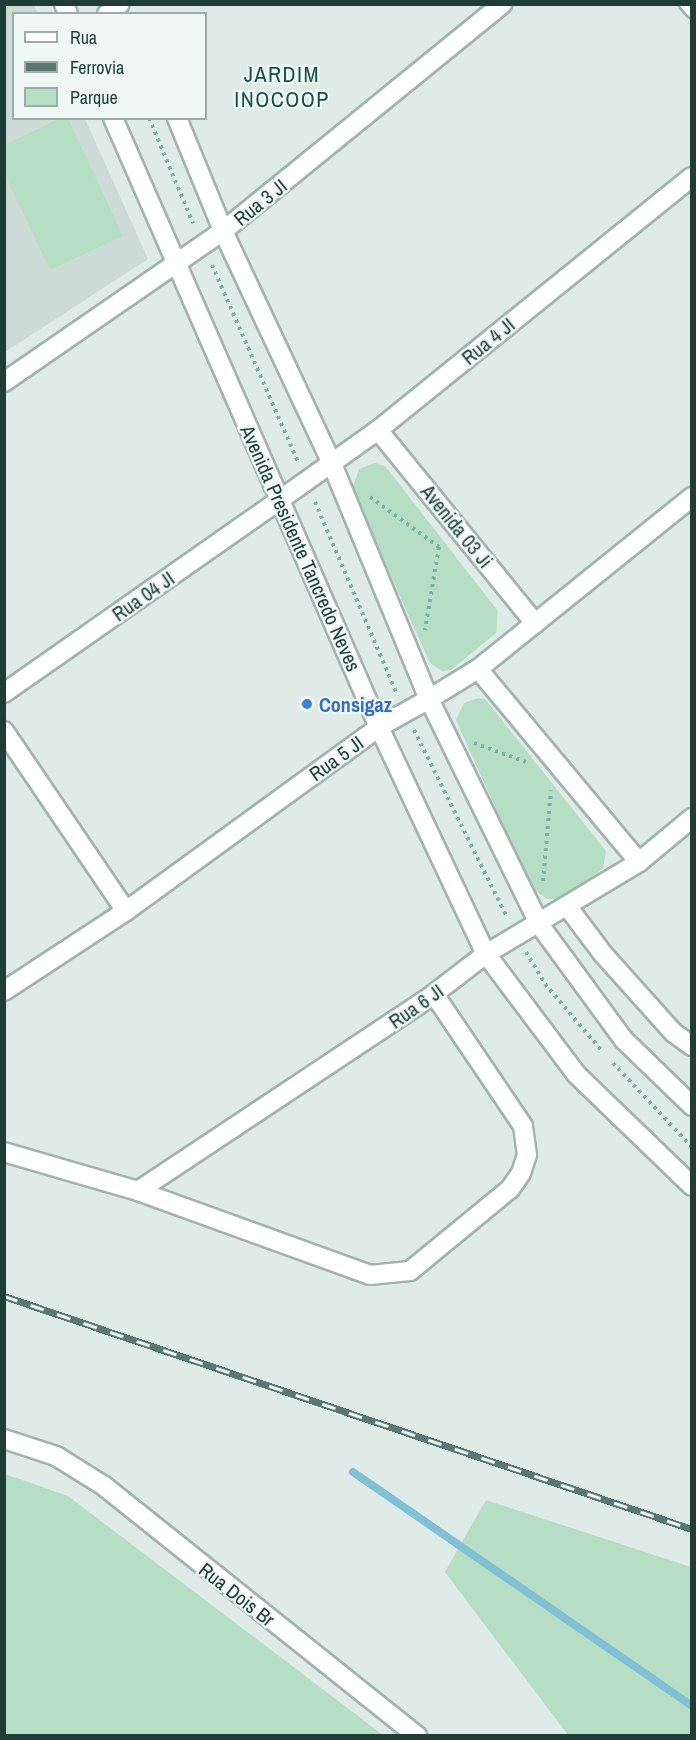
<!DOCTYPE html>
<html>
<head>
<meta charset="utf-8">
<style>
  body { margin:0 }
  #map { position:relative; width:696px; height:1740px; overflow:hidden; background:#dfebe7; font-family:"Archivo Narrow",sans-serif }
  div>[style] { position:absolute }
  .built>* { inset:0; background:#cddbd6 }
  .green>* { inset:0; background:#b6dec4 }
  .stream>* { height:8px; margin:-4px; padding:0 4px; transform-origin:4px; border-radius:4px; background:#82c0d5 }
  .path>* { height:4px; margin-top:-2px; transform-origin:0; background:repeating-linear-gradient(90deg,#7db1a6 0 3px,transparent 0 7.5px) }
  .roads { filter:drop-shadow(2px 0 #a2b3af) drop-shadow(-2px 0 #a2b3af) drop-shadow(0 2px #a2b3af) drop-shadow(0 -2px #a2b3af) }
  .lane>* { height:10px; margin:-5px; padding:0 5px; transform-origin:5px; border-radius:5px; background:#fff }
  .street>* { height:18px; margin:-9px; padding:0 9px; transform-origin:9px; border-radius:9px; background:#fff }
  .secondary>* { height:18px; margin:-9px; padding:0 9px; transform-origin:9px; border-radius:9px; background:#fff }
  .rail>* { height:7px; margin-top:-3.5px; transform-origin:0; background:repeating-linear-gradient(90deg,#eff8f4 0 14px,#597873 0 28px); box-sizing:border-box; border-block:2px solid #597873 }
  .dots>* { width:16px; height:16px; translate:-50% -50%; box-sizing:border-box; border:3px solid #eff8f4; border-radius:50% }
  span { translate:-50% -50%; white-space:nowrap; text-align:center; line-height:1.15; -webkit-text-stroke:4.5px #eff8f4; paint-order:stroke }
  .street-label { font-size:20px; color:#1f3c37 }
  .shop-label { font-size:20px; color:#366cbe; font-weight:700 }
  .left { translate:0 -50%; text-align:left }
  .quarter-label { font-size:22px; color:#194f47; letter-spacing:1.5px }
  .frame { position:absolute; inset:0; border:6px solid #1f3c37; pointer-events:none }
  .legend { position:absolute; left:12px; top:12px; width:195px; height:108px; box-sizing:border-box; background:#eff8f4; border:2px solid #9cada8; margin:0; padding:8px 10px; list-style:none; font-size:18px; color:#1f3c37 }
  .legend li { display:flex; align-items:center; gap:12px; height:30px }
  .legend b { width:30px; border:2px solid #9cada8 }
</style>
</head>
<body>
<div id="map">
  <div class="built">
    <div style="clip-path:polygon(5px 5px,34px 5px,38px 13px,14px 14px,14px 118px,85px 119px,148px 259px,5px 352px)"></div>
  </div>
  <div class="green">
    <div style="clip-path:polygon(60px 118px,68px 119px,123px 236px,50px 270px,5px 175px,5px 145px)"></div>
    <div style="clip-path:polygon(375px 463px,385px 466px,498px 611px,496px 633px,451px 670px,442px 671px,430px 663px,352px 489px,359px 469px)"></div>
    <div style="clip-path:polygon(478px 698px,485px 699px,606px 851px,603px 868px,567px 898px,548px 899px,532px 889px,456px 720px,464px 703px)"></div>
    <div style="clip-path:polygon(5px 1474px,68px 1496px,383px 1735px,5px 1735px)"></div>
    <div style="clip-path:polygon(486px 1500px,691px 1567px,691px 1735px,568px 1735px,445px 1572px)"></div>
  </div>
  <div class="stream">
    <div style="left:353px;top:1472px;width:412px;rotate:34.6deg"></div>
  </div>
  <div class="path">
    <div style="left:149px;top:118px;width:114px;rotate:67.3deg"></div>
    <div style="left:212px;top:265px;width:215px;rotate:66.4deg"></div>
    <div style="left:370px;top:497px;width:85px;rotate:35.9deg"></div>
    <div style="left:439px;top:547px;width:84px;rotate:99.6deg"></div>
    <div style="left:315px;top:502px;width:209px;rotate:66.9deg"></div>
    <div style="left:414px;top:730px;width:209px;rotate:63.6deg"></div>
    <div style="left:474px;top:743px;width:55px;rotate:20.1deg"></div>
    <div style="left:543px;top:881px;width:91px;rotate:-85deg"></div>
    <div style="left:526px;top:952px;width:37px;rotate:59deg"></div>
    <div style="left:545px;top:984px;width:88px;rotate:49.6deg"></div>
    <div style="left:613px;top:1063px;width:115px;rotate:46.8deg"></div>
  </div>
  <div class="roads">
    <div class="lane">
      <div style="left:685px;top:4px;width:11px;rotate:49deg"></div>
    </div>
    <div class="street">
      <div style="left:4px;top:382px;width:266px;rotate:-34.6deg"></div>
      <div style="left:223px;top:231px;width:360px;rotate:-39.1deg"></div>
      <div style="left:378px;top:430px;width:249px;rotate:50.9deg"></div>
      <div style="left:281px;top:499px;width:119px;rotate:-35.4deg"></div>
      <div style="left:378px;top:430px;width:403px;rotate:-38.9deg"></div>
      <div style="left:478px;top:669px;width:251px;rotate:50.2deg"></div>
      <div style="left:429px;top:699px;width:57px;rotate:-31.5deg"></div>
      <div style="left:478px;top:669px;width:275px;rotate:-38.8deg"></div>
      <div style="left:4px;top:731px;width:217px;rotate:55.9deg"></div>
      <div style="left:567px;top:906px;width:60px;rotate:53.1deg"></div>
      <div style="left:603px;top:954px;width:106px;rotate:48.1deg"></div>
      <div style="left:674px;top:1033px;width:22px;rotate:36deg"></div>
      <div style="left:4px;top:1152px;width:140px;rotate:16.2deg"></div>
      <div style="left:138px;top:1191px;width:247px;rotate:19.9deg"></div>
      <div style="left:370px;top:1275px;width:40px;rotate:-5.7deg"></div>
      <div style="left:410px;top:1271px;width:129px;rotate:-39.4deg"></div>
      <div style="left:510px;top:1189px;width:19px;rotate:-55deg"></div>
      <div style="left:521px;top:1173px;width:19px;rotate:-72deg"></div>
      <div style="left:527px;top:1155px;width:29px;rotate:-98deg"></div>
      <div style="left:523px;top:1126px;width:159px;rotate:-124deg"></div>
      <div style="left:138px;top:1191px;width:356px;rotate:-33.6deg"></div>
      <div style="left:434px;top:994px;width:66px;rotate:-37.6deg"></div>
      <div style="left:486px;top:954px;width:179px;rotate:-31deg"></div>
      <div style="left:639px;top:862px;width:69px;rotate:-39.7deg"></div>
      <div style="left:4px;top:1439px;width:55px;rotate:18.1deg"></div>
      <div style="left:56px;top:1456px;width:57px;rotate:32deg"></div>
      <div style="left:104px;top:1486px;width:401px;rotate:38.6deg"></div>
    </div>
    <div class="secondary">
      <div style="left:64px;top:4px;width:11px;rotate:68deg"></div>
      <div style="left:107px;top:14px;width:16px;rotate:-38deg"></div>
      <div style="left:113px;top:118px;width:665px;rotate:66.41deg"></div>
      <div style="left:379px;top:727px;width:251px;rotate:64.8deg"></div>
      <div style="left:486px;top:954px;width:150px;rotate:53.1deg"></div>
      <div style="left:576px;top:1074px;width:161px;rotate:44deg"></div>
      <div style="left:177px;top:118px;width:122px;rotate:67.8deg"></div>
      <div style="left:223px;top:231px;width:257px;rotate:64.9deg"></div>
      <div style="left:332px;top:464px;width:254px;rotate:67.6deg"></div>
      <div style="left:429px;top:699px;width:250px;rotate:63.9deg"></div>
      <div style="left:539px;top:924px;width:144px;rotate:53.8deg"></div>
      <div style="left:624px;top:1040px;width:95px;rotate:44.1deg"></div>
      <div style="left:4px;top:693px;width:338px;rotate:-35deg"></div>
      <div style="left:4px;top:991px;width:146px;rotate:-33.3deg"></div>
      <div style="left:126px;top:911px;width:313px;rotate:-36deg"></div>
      <div style="left:379px;top:727px;width:57px;rotate:-29.2deg"></div>
    </div>
  </div>
  <div class="rail">
    <div style="left:4px;top:1296px;width:726px;rotate:18.71deg"></div>
  </div>
  <div class="dots">
    <div style="left:307px;top:704px;background:#3f7fe0"></div>
  </div>
  <div class="street-label">
    <span style="left:260px;top:202px;rotate:-39deg">Rua 3 JI</span>
    <span style="left:488px;top:341px;rotate:-39deg">Rua 4 JI</span>
    <span style="left:457px;top:526px;rotate:51deg">Avenida 03 Ji</span>
    <span style="left:301px;top:548px;rotate:66deg">Avenida Presidente Tancredo Neves</span>
    <span style="left:143px;top:596px;rotate:-35deg">Rua 04 JI</span>
    <span style="left:336px;top:758px;rotate:-36deg">Rua 5 JI</span>
    <span style="left:416px;top:1006px;rotate:-35deg">Rua 6 JI</span>
    <span style="left:237px;top:1594px;rotate:38deg">Rua Dois Br</span>
  </div>
  <div class="shop-label">
    <span class="left" style="left:319px;top:704px">Consigaz</span>
  </div>
  <div class="quarter-label">
    <span style="left:282px;top:87px">JARDIM<br>INOCOOP</span>
  </div>
  <div class="frame"></div>
  <ul class="legend">
  <li><b style="height:8px;background:#fff"></b>Rua</li>
  <li><b style="height:8px;background:#597873"></b>Ferrovia</li>
  <li><b style="height:16px;background:#b6dec4"></b>Parque</li>
  </ul>
</div>
</body>
</html>
